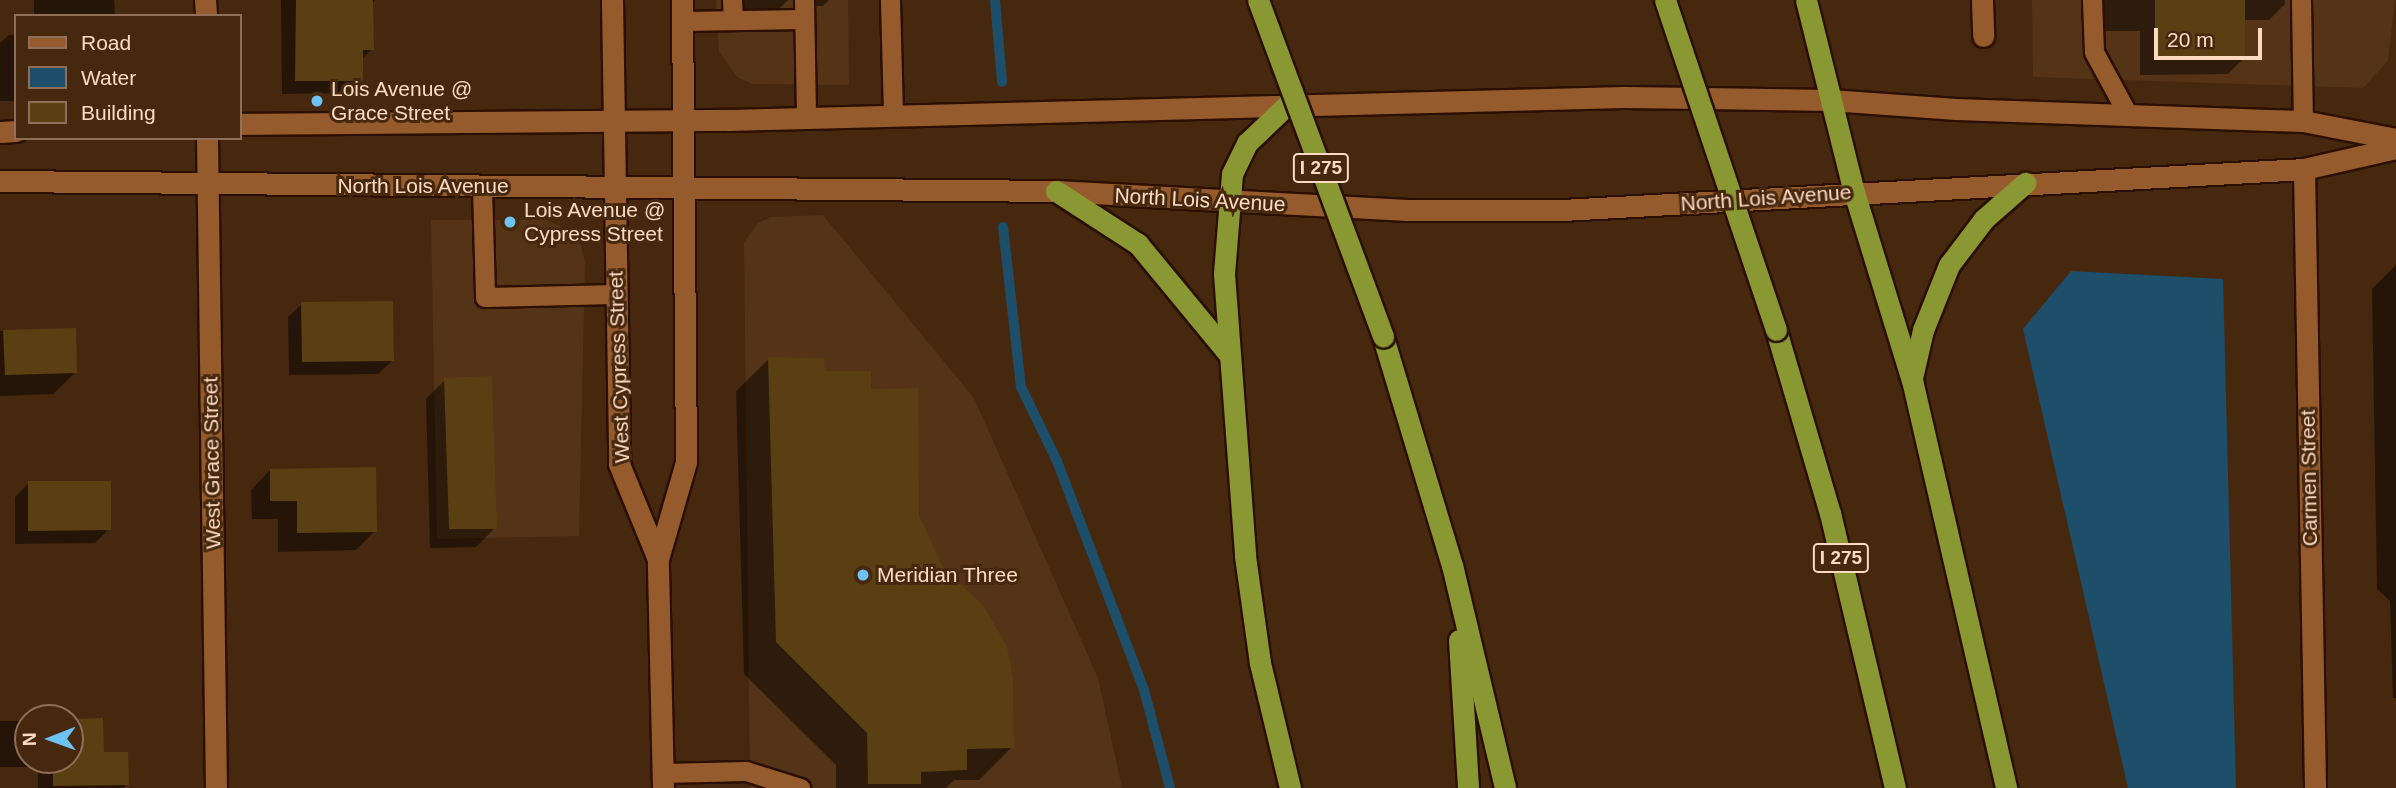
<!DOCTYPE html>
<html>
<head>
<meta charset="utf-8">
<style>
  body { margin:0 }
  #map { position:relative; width:2396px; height:788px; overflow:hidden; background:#46280f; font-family:Helvetica,sans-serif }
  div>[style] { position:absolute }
  .built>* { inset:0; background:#553316 }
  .water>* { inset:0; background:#1d4e6a }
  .shadow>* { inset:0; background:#0007 }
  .stream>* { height:10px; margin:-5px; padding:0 5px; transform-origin:5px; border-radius:5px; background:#1d4e6a }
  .building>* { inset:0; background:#593f11 }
  .roads { filter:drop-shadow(2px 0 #2b0f00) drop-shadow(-2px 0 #2b0f00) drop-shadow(0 2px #2b0f00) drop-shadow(0 -2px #2b0f00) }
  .lane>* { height:19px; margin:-9.5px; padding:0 9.5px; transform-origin:9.5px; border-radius:9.5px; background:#955b2c }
  .street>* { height:21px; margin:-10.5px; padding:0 10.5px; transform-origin:10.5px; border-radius:10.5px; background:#955b2c }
  .secondary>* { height:21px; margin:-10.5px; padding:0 10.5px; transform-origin:10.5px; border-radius:10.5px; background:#955b2c }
  .highway>* { height:21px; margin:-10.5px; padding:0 10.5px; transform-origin:10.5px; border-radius:10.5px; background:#8a9834 }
  .bridges { filter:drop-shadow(2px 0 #2b0f00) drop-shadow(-2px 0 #2b0f00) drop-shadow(0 2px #2b0f00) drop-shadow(0 -2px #2b0f00) }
  .highway-bridge>* { height:21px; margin:-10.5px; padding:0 10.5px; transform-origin:10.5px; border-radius:10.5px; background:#8a9834 }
  .dots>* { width:19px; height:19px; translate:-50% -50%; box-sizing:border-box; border:4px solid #46280f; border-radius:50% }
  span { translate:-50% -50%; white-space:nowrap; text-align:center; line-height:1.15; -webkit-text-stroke:6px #46280f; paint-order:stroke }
  .shield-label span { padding:2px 5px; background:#46280f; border:2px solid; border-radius:5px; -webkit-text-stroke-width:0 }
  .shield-label { font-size:19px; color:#fcdac2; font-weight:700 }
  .poi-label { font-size:21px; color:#fcdac2 }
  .left { translate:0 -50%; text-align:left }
  .street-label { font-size:21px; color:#fcdac2 }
  .legend { position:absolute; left:14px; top:14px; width:228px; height:126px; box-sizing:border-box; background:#46280f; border:2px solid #8f6f57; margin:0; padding:9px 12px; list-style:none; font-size:21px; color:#fcdac2 }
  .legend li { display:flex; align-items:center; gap:14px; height:35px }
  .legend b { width:35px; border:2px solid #8f6f57 }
  .north { position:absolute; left:14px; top:704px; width:70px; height:70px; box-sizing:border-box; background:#46280f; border:2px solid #8f6f57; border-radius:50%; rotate:269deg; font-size:19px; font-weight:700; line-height:28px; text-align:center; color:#fcdac2 }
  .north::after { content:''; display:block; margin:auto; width:24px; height:32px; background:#6fc2f4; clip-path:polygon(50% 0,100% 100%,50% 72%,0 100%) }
  .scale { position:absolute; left:2154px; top:28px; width:108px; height:32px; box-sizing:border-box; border:4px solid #fcdac2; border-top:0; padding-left:9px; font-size:21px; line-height:24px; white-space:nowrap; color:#fcdac2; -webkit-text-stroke:5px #46280f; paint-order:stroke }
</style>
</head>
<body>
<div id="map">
  <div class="built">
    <div style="clip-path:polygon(716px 0,848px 0,849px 85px,752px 84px,737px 77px,719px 51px)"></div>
    <div style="clip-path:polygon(2032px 0,2395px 0,2388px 61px,2363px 88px,2033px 77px)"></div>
    <div style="clip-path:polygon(823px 215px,974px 398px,1098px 678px,1122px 788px,750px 788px,744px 242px,758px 223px,771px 217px)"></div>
    <div style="clip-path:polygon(431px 220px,545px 220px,570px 230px,581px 245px,585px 263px,579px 536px,437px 539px)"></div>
  </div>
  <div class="water">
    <div style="clip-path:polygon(2071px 271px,2223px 279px,2236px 788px,2128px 788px,2023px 329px)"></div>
  </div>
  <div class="shadow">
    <div style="clip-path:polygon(34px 0,114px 0,115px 16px,34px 16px)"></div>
    <div style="clip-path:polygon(281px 0,375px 0,371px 6px,372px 49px,361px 60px,362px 80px,348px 93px,282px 94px)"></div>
    <div style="clip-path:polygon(737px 0,788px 0,773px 15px,737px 15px)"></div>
    <div style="clip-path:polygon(800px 0,829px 0,823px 6px,807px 6px)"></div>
    <div style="clip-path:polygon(2098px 0,2285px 0,2285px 4px,2269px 20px,2243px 20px,2244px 58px,2228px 74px,2140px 75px,2140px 31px,2098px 31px)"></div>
    <div style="clip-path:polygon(9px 35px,16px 35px,16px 101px,0 101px,0 43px)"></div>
    <div style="clip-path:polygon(2396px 265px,2396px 698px,2393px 698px,2390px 601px,2377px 589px,2372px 289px)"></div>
    <div style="clip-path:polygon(302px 304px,392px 361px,378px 374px,289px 375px,288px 317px)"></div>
    <div style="clip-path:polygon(74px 329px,75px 373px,53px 394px,0 396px,0 331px)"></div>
    <div style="clip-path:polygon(769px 359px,869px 390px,1012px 747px,979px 780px,954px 780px,946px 788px,836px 788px,836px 765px,744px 674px,736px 391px)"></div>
    <div style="clip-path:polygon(445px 380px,495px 528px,476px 547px,430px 548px,426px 399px)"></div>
    <div style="clip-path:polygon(270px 470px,375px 531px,356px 550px,278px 552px,278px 519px,252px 519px,251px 490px)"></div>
    <div style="clip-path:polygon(29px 483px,109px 529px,95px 543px,15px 544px,15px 497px)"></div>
    <div style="clip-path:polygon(70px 720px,127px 784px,123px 788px,38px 788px,38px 767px,0 767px,0 721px,28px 721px,28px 760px,70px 760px)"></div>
  </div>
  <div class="stream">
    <div style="left:995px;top:0;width:82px;rotate:85.1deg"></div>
    <div style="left:1003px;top:227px;width:161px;rotate:83.6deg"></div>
    <div style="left:1021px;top:387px;width:82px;rotate:64.1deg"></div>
    <div style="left:1057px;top:461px;width:245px;rotate:69.2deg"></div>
    <div style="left:1144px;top:690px;width:101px;rotate:75.1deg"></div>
  </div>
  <div class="building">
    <div style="clip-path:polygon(296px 0,373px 0,374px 50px,363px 50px,363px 81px,295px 81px)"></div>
    <div style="clip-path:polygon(2155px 0,2245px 0,2245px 59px,2155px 59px)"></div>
    <div style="clip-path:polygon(393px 301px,394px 361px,302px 362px,301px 302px)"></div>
    <div style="clip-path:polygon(76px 328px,77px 373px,5px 375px,3px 330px)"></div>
    <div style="clip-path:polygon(768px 357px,824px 358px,825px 371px,871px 371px,871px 389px,918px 388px,919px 515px,943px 567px,983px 605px,1007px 646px,1013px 679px,1014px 748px,967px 749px,967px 770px,921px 772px,921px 784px,868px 784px,867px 733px,776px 642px)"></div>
    <div style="clip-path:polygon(492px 376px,497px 529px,449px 529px,444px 378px)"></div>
    <div style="clip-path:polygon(376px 467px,377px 532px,297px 533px,297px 501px,270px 501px,270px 469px)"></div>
    <div style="clip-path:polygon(28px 481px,111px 481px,111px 530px,28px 531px)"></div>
    <div style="clip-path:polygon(103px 718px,104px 752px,128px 752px,129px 785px,53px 786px,53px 760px,70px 760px,70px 719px)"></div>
  </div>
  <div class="roads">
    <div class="lane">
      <div style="left:732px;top:0;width:20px;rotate:87deg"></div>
      <div style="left:804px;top:0;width:117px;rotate:89deg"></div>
      <div style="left:890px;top:0;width:116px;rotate:88.5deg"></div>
      <div style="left:2092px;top:0;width:52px;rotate:87.8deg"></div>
      <div style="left:2094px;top:52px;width:72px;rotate:61.6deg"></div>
      <div style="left:2301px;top:0;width:121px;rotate:89.1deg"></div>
      <div style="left:682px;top:21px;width:122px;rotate:-0.9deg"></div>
      <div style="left:482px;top:187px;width:110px;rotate:88.4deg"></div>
      <div style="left:485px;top:297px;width:131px;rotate:-1.3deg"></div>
      <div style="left:663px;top:773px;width:83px;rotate:-1.4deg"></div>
      <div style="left:746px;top:771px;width:57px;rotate:17.5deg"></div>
    </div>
    <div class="street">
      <div style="left:205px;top:0;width:16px;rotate:86deg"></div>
      <div style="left:1982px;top:0;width:36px;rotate:88deg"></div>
      <div style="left:207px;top:138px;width:650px;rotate:89.21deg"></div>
      <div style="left:2304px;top:169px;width:619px;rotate:88.98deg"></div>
    </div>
    <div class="secondary">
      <div style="left:612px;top:0;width:464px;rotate:89.1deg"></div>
      <div style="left:619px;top:464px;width:103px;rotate:67.7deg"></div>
      <div style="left:240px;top:124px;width:488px;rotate:-0.5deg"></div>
      <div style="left:728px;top:120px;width:896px;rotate:-1.47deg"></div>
      <div style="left:1624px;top:97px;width:206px;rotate:0.8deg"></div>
      <div style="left:1830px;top:100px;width:126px;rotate:4.1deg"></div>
      <div style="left:1956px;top:109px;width:347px;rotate:2deg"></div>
      <div style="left:2303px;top:121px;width:95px;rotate:11deg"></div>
      <div style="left:0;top:132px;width:16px;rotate:-4deg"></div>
      <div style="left:0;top:181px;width:1056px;rotate:0.54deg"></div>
      <div style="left:1056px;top:191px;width:352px;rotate:3.1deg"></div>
      <div style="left:1407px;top:210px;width:155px"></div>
      <div style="left:1562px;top:210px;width:743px;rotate:-3.16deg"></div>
      <div style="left:2304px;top:169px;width:94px;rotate:-12.9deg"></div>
      <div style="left:663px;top:788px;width:229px;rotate:-91.3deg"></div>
      <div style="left:658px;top:559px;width:101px;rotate:-73.9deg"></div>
      <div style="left:686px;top:462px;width:462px;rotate:-90.5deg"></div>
    </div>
    <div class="highway">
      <div style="left:1806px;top:0;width:198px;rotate:76deg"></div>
      <div style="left:1854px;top:192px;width:197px;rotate:72.9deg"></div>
      <div style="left:1912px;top:380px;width:419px;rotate:77deg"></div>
      <div style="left:1289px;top:103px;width:58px;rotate:136.4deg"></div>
      <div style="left:1247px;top:143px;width:34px;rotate:116deg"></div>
      <div style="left:1232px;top:174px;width:100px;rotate:94.6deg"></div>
      <div style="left:1224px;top:274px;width:283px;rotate:85.7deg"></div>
      <div style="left:1245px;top:556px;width:108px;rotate:82deg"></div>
      <div style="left:1260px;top:663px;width:129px;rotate:76.5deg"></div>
      <div style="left:1056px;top:191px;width:98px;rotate:32.9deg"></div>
      <div style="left:1138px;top:244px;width:140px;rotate:50.5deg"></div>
      <div style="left:1776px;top:330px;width:191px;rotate:73.6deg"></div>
      <div style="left:1830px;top:513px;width:283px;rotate:76.7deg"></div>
      <div style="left:1383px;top:337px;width:238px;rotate:73.2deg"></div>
      <div style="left:1452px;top:565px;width:229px;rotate:76.6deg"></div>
      <div style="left:1912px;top:378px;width:49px;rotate:-77.1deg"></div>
      <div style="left:1923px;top:330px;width:70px;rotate:-68.2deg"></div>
      <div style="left:1949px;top:265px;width:58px;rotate:-52.7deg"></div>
      <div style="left:1984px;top:219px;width:55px;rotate:-41.3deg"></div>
      <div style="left:1459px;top:640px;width:148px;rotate:86.5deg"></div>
    </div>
  </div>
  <div class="bridges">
    <div class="highway-bridge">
      <div style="left:1258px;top:0;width:359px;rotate:69.6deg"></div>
      <div style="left:1665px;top:0;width:348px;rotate:71.4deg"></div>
    </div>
  </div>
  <div class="dots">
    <div style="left:317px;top:101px;background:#6fc2f4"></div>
    <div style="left:510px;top:222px;background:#6fc2f4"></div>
    <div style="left:863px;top:575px;background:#6fc2f4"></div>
  </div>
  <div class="shield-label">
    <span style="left:1321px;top:168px">I 275</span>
    <span style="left:1841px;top:558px">I 275</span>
  </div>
  <div class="poi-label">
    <span class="left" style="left:331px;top:101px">Lois Avenue @<br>Grace Street</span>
    <span class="left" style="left:524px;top:222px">Lois Avenue @<br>Cypress Street</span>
    <span class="left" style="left:877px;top:575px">Meridian Three</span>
  </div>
  <div class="street-label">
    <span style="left:423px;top:186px">North Lois Avenue</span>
    <span style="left:1766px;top:198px;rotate:-4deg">North Lois Avenue</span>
    <span style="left:1200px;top:200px;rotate:3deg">North Lois Avenue</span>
    <span style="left:619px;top:367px;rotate:-92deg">West Cypress Street</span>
    <span style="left:212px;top:463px;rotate:-91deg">West Grace Street</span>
    <span style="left:2309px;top:478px;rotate:-91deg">Carmen Street</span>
  </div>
  <ul class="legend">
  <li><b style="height:9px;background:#955b2c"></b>Road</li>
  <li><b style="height:19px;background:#1d4e6a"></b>Water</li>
  <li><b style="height:19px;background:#593f11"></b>Building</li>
  </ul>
  <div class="north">N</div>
  <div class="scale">20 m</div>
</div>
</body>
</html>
